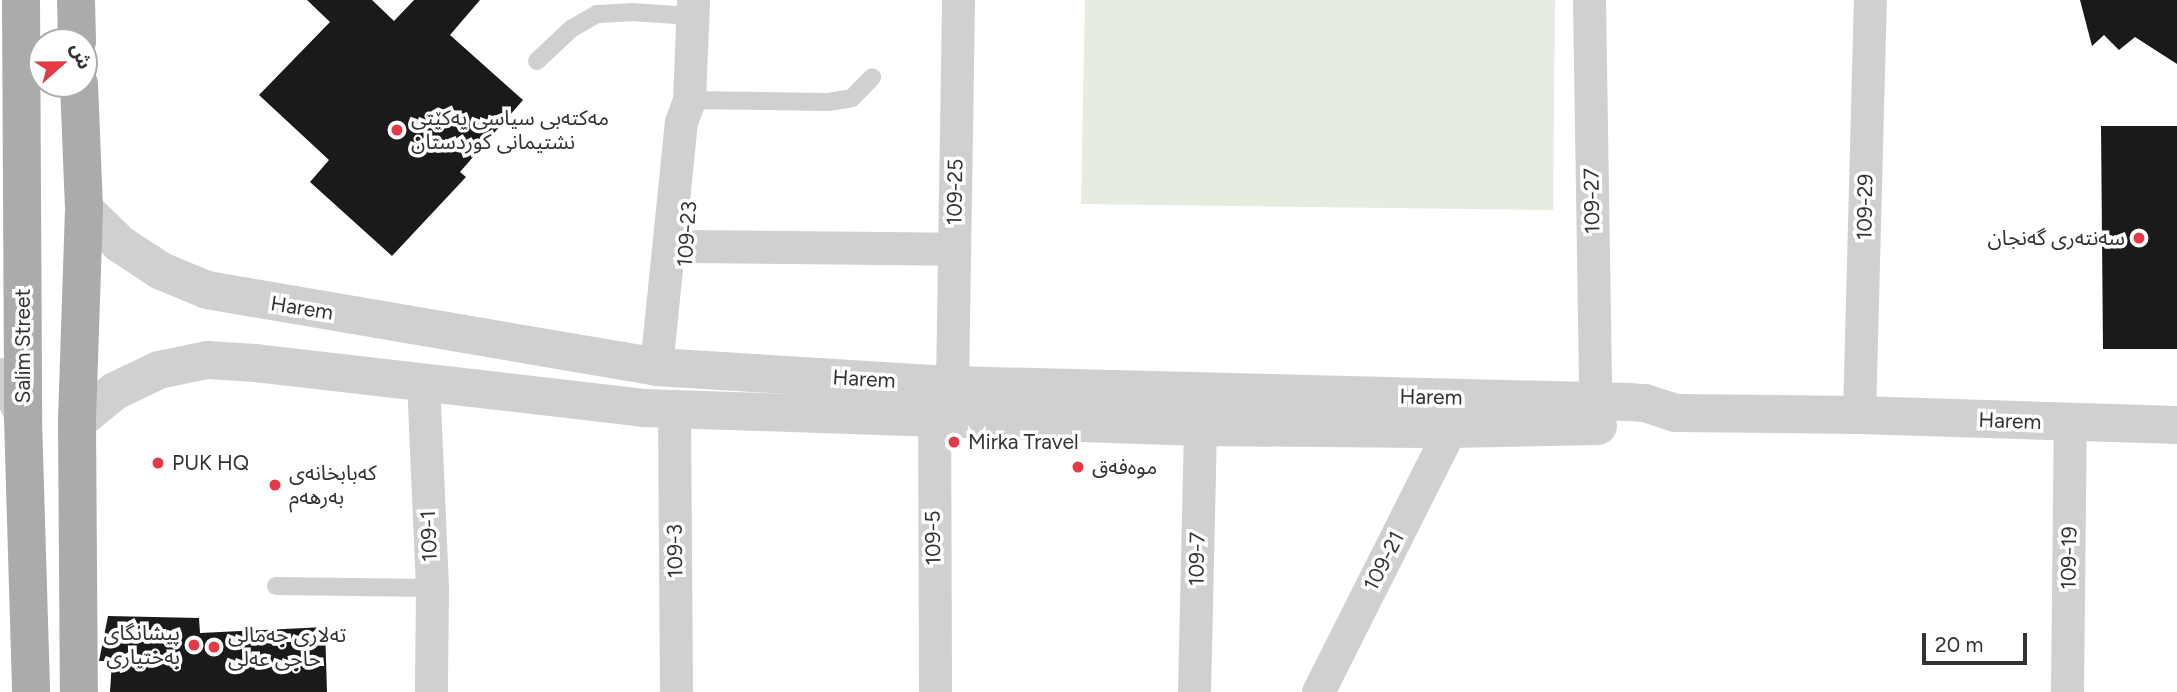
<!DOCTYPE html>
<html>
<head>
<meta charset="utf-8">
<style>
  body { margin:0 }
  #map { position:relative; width:2177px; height:692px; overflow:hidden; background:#fff; font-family:Figtree,"Noto Sans Arabic",sans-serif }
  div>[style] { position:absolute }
  .green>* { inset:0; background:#e6ecdf }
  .building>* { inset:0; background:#1a1a1a }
  .service>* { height:18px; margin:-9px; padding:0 9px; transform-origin:9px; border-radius:9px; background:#d0d0d0 }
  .minor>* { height:33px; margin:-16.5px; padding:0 16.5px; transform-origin:16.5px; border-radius:16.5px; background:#d0d0d0 }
  .tertiary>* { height:38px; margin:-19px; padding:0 19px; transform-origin:19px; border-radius:19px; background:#d0d0d0 }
  .primary>* { height:38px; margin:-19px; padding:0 19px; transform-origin:19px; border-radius:19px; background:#ababab }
  .dots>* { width:19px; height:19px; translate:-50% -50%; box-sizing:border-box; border:4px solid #fff; border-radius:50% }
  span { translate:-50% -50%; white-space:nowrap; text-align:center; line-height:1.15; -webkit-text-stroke:7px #fff; paint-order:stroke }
  .poi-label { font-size:21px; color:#333 }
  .left { translate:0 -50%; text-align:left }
  .right { translate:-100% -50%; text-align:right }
  .street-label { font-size:21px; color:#333 }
  .north { position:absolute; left:28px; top:28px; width:70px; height:70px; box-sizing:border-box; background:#fff; border:2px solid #adadad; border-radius:50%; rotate:69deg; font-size:19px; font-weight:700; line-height:28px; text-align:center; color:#333 }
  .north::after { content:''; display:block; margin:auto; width:24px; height:32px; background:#e63946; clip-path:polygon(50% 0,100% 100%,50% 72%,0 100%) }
  .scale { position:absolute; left:1922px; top:633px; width:105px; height:32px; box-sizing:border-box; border:4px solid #333; border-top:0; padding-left:9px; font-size:21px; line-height:24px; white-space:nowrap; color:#333; -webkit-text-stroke:5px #fff; paint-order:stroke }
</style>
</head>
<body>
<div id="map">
  <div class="green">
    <div style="clip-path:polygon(1085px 0,1555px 0,1553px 210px,1081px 204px)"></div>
  </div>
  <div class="building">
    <div style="clip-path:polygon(307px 0,372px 0,394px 21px,414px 0,480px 0,450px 35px,523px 100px,460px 172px,466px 177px,392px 256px,310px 182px,329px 160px,259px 95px,330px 22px)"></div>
    <div style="clip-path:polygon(2080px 0,2177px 0,2177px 64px,2135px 37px,2119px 50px,2104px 35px,2092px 46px)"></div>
    <div style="clip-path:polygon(2101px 126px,2177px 126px,2177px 349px,2103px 349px)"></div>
    <div style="clip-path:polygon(108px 616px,199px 618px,200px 633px,325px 627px,327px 692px,110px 692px,112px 661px,99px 661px)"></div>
  </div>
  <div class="service">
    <div style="left:537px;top:61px;width:47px;rotate:-43.3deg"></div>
    <div style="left:571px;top:29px;width:30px;rotate:-30deg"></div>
    <div style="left:597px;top:14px;width:34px;rotate:-3deg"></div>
    <div style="left:631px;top:12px;width:61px;rotate:3.8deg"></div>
    <div style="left:689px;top:100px;width:139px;rotate:0.8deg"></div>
    <div style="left:828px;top:102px;width:24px;rotate:-9deg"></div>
    <div style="left:852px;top:98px;width:29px;rotate:-46deg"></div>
    <div style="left:276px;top:586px;width:156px;rotate:0.7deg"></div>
  </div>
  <div class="minor">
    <div style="left:1589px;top:0;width:401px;rotate:89.1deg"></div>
    <div style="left:686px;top:246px;width:268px;rotate:0.6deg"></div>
    <div style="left:656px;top:367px;width:246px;rotate:-84.2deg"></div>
    <div style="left:681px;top:122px;width:23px;rotate:-70deg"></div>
    <div style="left:689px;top:100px;width:100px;rotate:-87.7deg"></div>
    <div style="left:0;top:374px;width:51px;rotate:62.9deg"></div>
    <div style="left:423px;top:381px;width:207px;rotate:87.5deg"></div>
    <div style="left:432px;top:588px;width:104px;rotate:90.6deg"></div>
    <div style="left:952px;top:385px;width:385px;rotate:-89.1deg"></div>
    <div style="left:934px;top:393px;width:299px;rotate:89.8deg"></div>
    <div style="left:674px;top:409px;width:283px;rotate:89.6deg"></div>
    <div style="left:1859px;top:415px;width:415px;rotate:-88.5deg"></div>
    <div style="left:1194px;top:692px;width:265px;rotate:-88.7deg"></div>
    <div style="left:1318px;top:692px;width:294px;rotate:-63.3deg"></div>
    <div style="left:2067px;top:692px;width:268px;rotate:-89.4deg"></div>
  </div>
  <div class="tertiary">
    <div style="left:84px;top:209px;width:50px;rotate:44.2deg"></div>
    <div style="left:120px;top:244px;width:49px;rotate:33.4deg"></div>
    <div style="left:161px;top:271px;width:50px;rotate:22.4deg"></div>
    <div style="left:207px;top:290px;width:456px;rotate:9.7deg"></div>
    <div style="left:656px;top:367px;width:297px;rotate:3.5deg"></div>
    <div style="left:952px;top:385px;width:677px;rotate:1.44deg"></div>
    <div style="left:1629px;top:402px;width:16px;rotate:4deg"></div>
    <div style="left:1645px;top:403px;width:32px;rotate:18deg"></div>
    <div style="left:1675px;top:413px;width:184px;rotate:0.6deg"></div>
    <div style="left:1859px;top:415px;width:318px;rotate:1.8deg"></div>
    <div style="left:77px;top:422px;width:49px;rotate:-39.2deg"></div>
    <div style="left:115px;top:391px;width:49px;rotate:-25.5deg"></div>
    <div style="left:159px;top:370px;width:49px;rotate:-11.8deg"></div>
    <div style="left:207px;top:360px;width:49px;rotate:3.5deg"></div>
    <div style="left:256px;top:363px;width:390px;rotate:6.6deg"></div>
    <div style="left:643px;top:408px;width:557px;rotate:1.95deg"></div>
    <div style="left:1200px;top:427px;width:250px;rotate:0.5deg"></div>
    <div style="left:1450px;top:429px;width:148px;rotate:-1.2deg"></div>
  </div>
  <div class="primary">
    <div style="left:21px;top:0;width:419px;rotate:89.7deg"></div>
    <div style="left:23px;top:419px;width:273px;rotate:88.3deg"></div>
    <div style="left:76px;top:0;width:42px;rotate:88.6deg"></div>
    <div style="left:79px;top:84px;width:125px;rotate:87.7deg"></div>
    <div style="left:84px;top:209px;width:213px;rotate:91.9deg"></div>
    <div style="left:77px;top:422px;width:270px;rotate:89.6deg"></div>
  </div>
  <div class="dots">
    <div style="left:397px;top:130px;background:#e63946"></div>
    <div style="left:2139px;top:238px;background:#e63946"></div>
    <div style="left:954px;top:442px;background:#e63946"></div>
    <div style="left:158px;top:463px;background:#e63946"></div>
    <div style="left:1078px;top:467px;background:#e63946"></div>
    <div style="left:275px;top:485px;background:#e63946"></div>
    <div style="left:194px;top:645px;background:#e63946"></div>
    <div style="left:214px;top:647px;background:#e63946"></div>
  </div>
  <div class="poi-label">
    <span class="left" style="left:411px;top:130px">مەکتەبی سیاسی یەکێتی<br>نشتیمانی کوردستان</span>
    <span class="right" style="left:2125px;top:238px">سەنتەری گەنجان</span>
    <span class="left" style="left:968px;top:442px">Mirka Travel</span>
    <span class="left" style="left:172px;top:463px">PUK HQ</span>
    <span class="left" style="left:1092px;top:467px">موەفەق</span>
    <span class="left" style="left:289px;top:485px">کەبابخانەی<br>بەرهەم</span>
    <span class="right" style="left:180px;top:645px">پیشانگای<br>بەختیاری</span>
    <span class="left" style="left:228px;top:647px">تەلاری جەمالی<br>حاجی عەلی</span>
  </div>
  <div class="street-label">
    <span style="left:955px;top:192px;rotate:-89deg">109-25</span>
    <span style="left:1592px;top:201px;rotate:-91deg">109-27</span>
    <span style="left:1865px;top:207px;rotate:-89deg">109-29</span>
    <span style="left:687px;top:234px;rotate:-86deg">109-23</span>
    <span style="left:302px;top:308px;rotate:9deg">Harem</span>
    <span style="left:23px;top:346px;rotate:-90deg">Salim Street</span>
    <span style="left:864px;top:379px;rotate:3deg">Harem</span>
    <span style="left:1431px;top:397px;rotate:1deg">Harem</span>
    <span style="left:2010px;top:421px;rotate:2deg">Harem</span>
    <span style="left:429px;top:536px;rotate:-92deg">109-1</span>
    <span style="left:933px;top:538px;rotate:-91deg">109-5</span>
    <span style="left:675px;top:551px;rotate:-91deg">109-3</span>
    <span style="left:2069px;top:558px;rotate:-89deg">109-19</span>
    <span style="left:1197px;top:559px;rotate:-89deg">109-7</span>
    <span style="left:1384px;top:561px;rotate:-63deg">109-21</span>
  </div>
  <div class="north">ش</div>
  <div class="scale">20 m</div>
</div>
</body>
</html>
